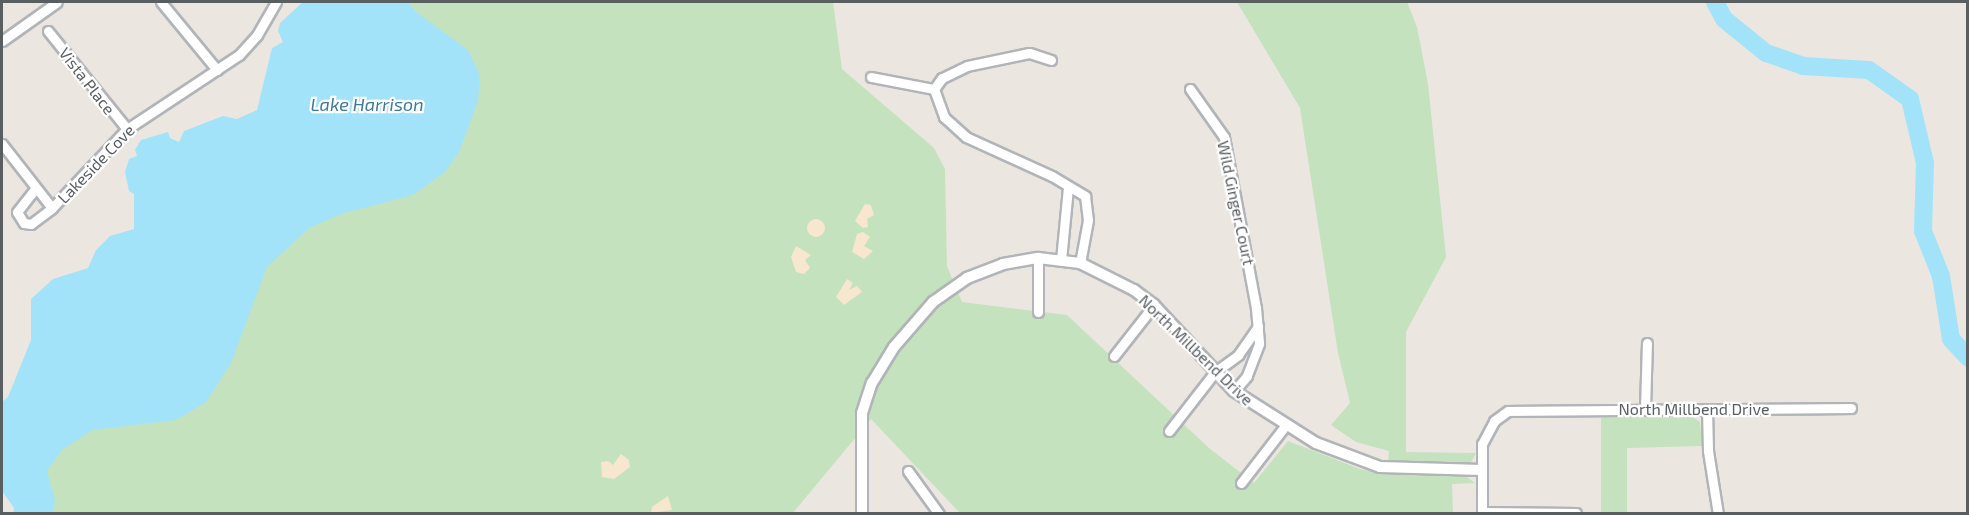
<!DOCTYPE html>
<html>
<head>
<meta charset="utf-8">
<style>
  body { margin:0 }
  #map { position:relative; width:1969px; height:515px; overflow:hidden; background:#ebe7e0; font-family:"Exo 2",sans-serif }
  div>[style] { position:absolute }
  .green>* { inset:0; background:#c4e2be }
  .sand>* { inset:0; background:#f7e7cf }
  .round { border-radius:50% }
  .water>* { inset:0; background:#a2e3fa }
  .river>* { height:18px; margin:-9px; padding:0 9px; transform-origin:9px; border-radius:9px; background:#a2e3fa }
  .roads { filter:drop-shadow(2px 0 #b1b4b8) drop-shadow(-2px 0 #b1b4b8) drop-shadow(0 2px #b1b4b8) drop-shadow(0 -2px #b1b4b8) }
  .minor>* { height:9px; margin:-4.5px; padding:0 4.5px; transform-origin:4.5px; border-radius:4.5px; background:#fff }
  .tertiary>* { height:10px; margin:-5px; padding:0 5px; transform-origin:5px; border-radius:5px; background:#fff }
  span { translate:-50% -50%; white-space:nowrap; text-align:center; line-height:1.15; -webkit-text-stroke:4.5px #fff; paint-order:stroke }
  .street-label { font-size:16px; color:#595e61 }
  .water-label { font-size:18px; color:#3c7a99; font-style:italic }
  .frame { position:absolute; inset:0; border:3px solid #595e61; pointer-events:none }
</style>
</head>
<body>
<div id="map">
  <div class="green">
    <div style="clip-path:polygon(403px 2px,833px 2px,842px 69px,934px 148px,945px 169px,947px 266px,962px 302px,1067px 315px,1209px 448px,1254px 483px,1288px 441px,1360px 469px,1387px 475px,1389px 451px,1356px 442px,1331px 425px,1350px 403px,1338px 353px,1300px 108px,1237px 2px,1407px 2px,1417px 27px,1428px 84px,1446px 257px,1406px 332px,1406px 452px,1476px 453px,1470px 464px,1405px 464px,1404px 475px,1464px 475px,1475px 483px,1452px 484px,1453px 513px,960px 513px,871px 419px,792px 514px,37px 513px,40px 427px)"></div>
    <div style="clip-path:polygon(1691px 416px,1700px 422px,1702px 446px,1627px 448px,1627px 513px,1601px 513px,1601px 417px)"></div>
  </div>
  <div class="sand">
    <div style="clip-path:polygon(865px 204px,871px 205px,874px 215px,867px 219px,868px 227px,863px 228px,855px 221px)"></div>
    <div class="round" style="left:807px;top:219px;width:18px;height:18px"></div>
    <div style="clip-path:polygon(863px 232px,870px 237px,864px 246px,873px 251px,864px 259px,852px 252px,857px 234px)"></div>
    <div style="clip-path:polygon(796px 246px,811px 255px,805px 260px,810px 268px,804px 274px,796px 272px,791px 257px)"></div>
    <div style="clip-path:polygon(847px 279px,853px 283px,849px 290px,857px 286px,862px 292px,844px 305px,836px 297px)"></div>
    <div style="clip-path:polygon(621px 454px,629px 460px,630px 467px,614px 479px,602px 477px,601px 462px,608px 461px,613px 465px)"></div>
    <div style="clip-path:polygon(668px 496px,672px 510px,651px 513px,652px 507px)"></div>
  </div>
  <div class="water">
    <div style="clip-path:polygon(303px 2px,408px 2px,416px 12px,468px 50px,480px 76px,478px 101px,459px 152px,445px 172px,413px 195px,344px 213px,309px 228px,267px 267px,231px 363px,206px 402px,176px 420px,92px 430px,62px 450px,47px 471px,55px 500px,53px 513px,13px 513px,14px 508px,2px 491px,2px 402px,8px 397px,31px 340px,31px 299px,53px 279px,88px 268px,96px 250px,110px 236px,134px 229px,134px 194px,129px 191px,125px 172px,129px 159px,137px 156px,135px 150px,141px 140px,168px 132px,170px 138px,179px 142px,184px 131px,223px 116px,237px 119px,257px 110px,272px 48px,283px 42px,278px 31px,280px 23px)"></div>
  </div>
  <div class="river">
    <div style="left:1715px;top:2px;width:19px;rotate:62deg"></div>
    <div style="left:1724px;top:19px;width:54px;rotate:39deg"></div>
    <div style="left:1766px;top:53px;width:39px;rotate:19deg"></div>
    <div style="left:1803px;top:66px;width:66px;rotate:3.5deg"></div>
    <div style="left:1869px;top:70px;width:50px;rotate:35.3deg"></div>
    <div style="left:1910px;top:99px;width:66px;rotate:76.8deg"></div>
    <div style="left:1925px;top:163px;width:68px;rotate:91.7deg"></div>
    <div style="left:1923px;top:231px;width:48px;rotate:68.2deg"></div>
    <div style="left:1941px;top:276px;width:64px;rotate:81deg"></div>
    <div style="left:1951px;top:339px;width:25px;rotate:47deg"></div>
  </div>
  <div class="roads">
    <div class="minor">
      <div style="left:161px;top:2px;width:88px;rotate:50.5deg"></div>
      <div style="left:48px;top:31px;width:126px;rotate:51.1deg"></div>
      <div style="left:2px;top:41px;width:67px;rotate:-35.3deg"></div>
      <div style="left:1051px;top:60px;width:23px;rotate:-162deg"></div>
      <div style="left:1029px;top:53px;width:63px;rotate:168.2deg"></div>
      <div style="left:967px;top:66px;width:28px;rotate:154deg"></div>
      <div style="left:942px;top:78px;width:14px;rotate:126deg"></div>
      <div style="left:934px;top:89px;width:30px;rotate:70deg"></div>
      <div style="left:944px;top:117px;width:30px;rotate:42deg"></div>
      <div style="left:966px;top:137px;width:94px;rotate:24.4deg"></div>
      <div style="left:1052px;top:176px;width:39px;rotate:31deg"></div>
      <div style="left:1085px;top:196px;width:24px;rotate:83deg"></div>
      <div style="left:1088px;top:220px;width:44px;rotate:100.5deg"></div>
      <div style="left:871px;top:77px;width:64px;rotate:10.8deg"></div>
      <div style="left:1190px;top:89px;width:59px;rotate:54.7deg"></div>
      <div style="left:1224px;top:137px;width:174px;rotate:79.4deg"></div>
      <div style="left:1256px;top:308px;width:36px;rotate:85deg"></div>
      <div style="left:1259px;top:344px;width:34px;rotate:111deg"></div>
      <div style="left:1247px;top:376px;width:20px;rotate:131deg"></div>
      <div style="left:2px;top:144px;width:81px;rotate:52deg"></div>
      <div style="left:35px;top:189px;width:29px;rotate:128deg"></div>
      <div style="left:17px;top:212px;width:13px;rotate:58deg"></div>
      <div style="left:24px;top:223px;width:7px;rotate:8deg"></div>
      <div style="left:31px;top:224px;width:26px;rotate:-37deg"></div>
      <div style="left:52px;top:208px;width:109px;rotate:-46.5deg"></div>
      <div style="left:127px;top:129px;width:134px;rotate:-33.5deg"></div>
      <div style="left:239px;top:55px;width:27px;rotate:-48deg"></div>
      <div style="left:257px;top:35px;width:38px;rotate:-60deg"></div>
      <div style="left:1038px;top:258px;width:54px;rotate:90deg"></div>
      <div style="left:1061px;top:260px;width:73px;rotate:-84.5deg"></div>
      <div style="left:1114px;top:356px;width:65px;rotate:-51.9deg"></div>
      <div style="left:1645px;top:409px;width:66px;rotate:-88.3deg"></div>
      <div style="left:1707px;top:409px;width:42px;rotate:88.6deg"></div>
      <div style="left:1708px;top:451px;width:64px;rotate:81deg"></div>
      <div style="left:1169px;top:431px;width:75px;rotate:-52.1deg"></div>
      <div style="left:1215px;top:372px;width:29px;rotate:-36deg"></div>
      <div style="left:1238px;top:355px;width:35px;rotate:-55deg"></div>
      <div style="left:908px;top:471px;width:53px;rotate:54.2deg"></div>
      <div style="left:1241px;top:483px;width:72px;rotate:-52.3deg"></div>
      <div style="left:1482px;top:512px;width:94px;rotate:0.6deg"></div>
      <div style="left:1482px;top:514px;width:70px;rotate:-90deg"></div>
      <div style="left:1482px;top:444px;width:26px;rotate:-62deg"></div>
      <div style="left:1494px;top:421px;width:17px;rotate:-36deg"></div>
      <div style="left:1508px;top:411px;width:343px;rotate:-0.5deg"></div>
    </div>
    <div class="tertiary">
      <div style="left:862px;top:514px;width:101px;rotate:-90deg"></div>
      <div style="left:862px;top:413px;width:32px;rotate:-72deg"></div>
      <div style="left:872px;top:383px;width:42px;rotate:-58.6deg"></div>
      <div style="left:894px;top:347px;width:60px;rotate:-49.1deg"></div>
      <div style="left:933px;top:302px;width:42px;rotate:-35.2deg"></div>
      <div style="left:967px;top:278px;width:39px;rotate:-21deg"></div>
      <div style="left:1003px;top:264px;width:36px;rotate:-10deg"></div>
      <div style="left:1038px;top:258px;width:42px;rotate:6.8deg"></div>
      <div style="left:1080px;top:263px;width:60px;rotate:26.6deg"></div>
      <div style="left:1134px;top:290px;width:25px;rotate:37deg"></div>
      <div style="left:1154px;top:305px;width:117px;rotate:47.1deg"></div>
      <div style="left:1234px;top:391px;width:97px;rotate:32.4deg"></div>
      <div style="left:1316px;top:443px;width:68px;rotate:20.6deg"></div>
      <div style="left:1380px;top:467px;width:102px;rotate:1.7deg"></div>
    </div>
  </div>
  <div class="street-label">
    <span style="left:87px;top:81px;rotate:52deg">Vista Place</span>
    <span style="left:96px;top:164px;rotate:-46deg">Lakeside Cove</span>
    <span style="left:1236px;top:203px;rotate:78deg">Wild Ginger Court</span>
    <span style="left:1196px;top:350px;rotate:44deg">North Millbend Drive</span>
    <span style="left:1694px;top:409px">North Millbend Drive</span>
  </div>
  <div class="water-label">
    <span style="left:367px;top:104px">Lake Harrison</span>
  </div>
  <div class="frame"></div>
</div>
</body>
</html>
